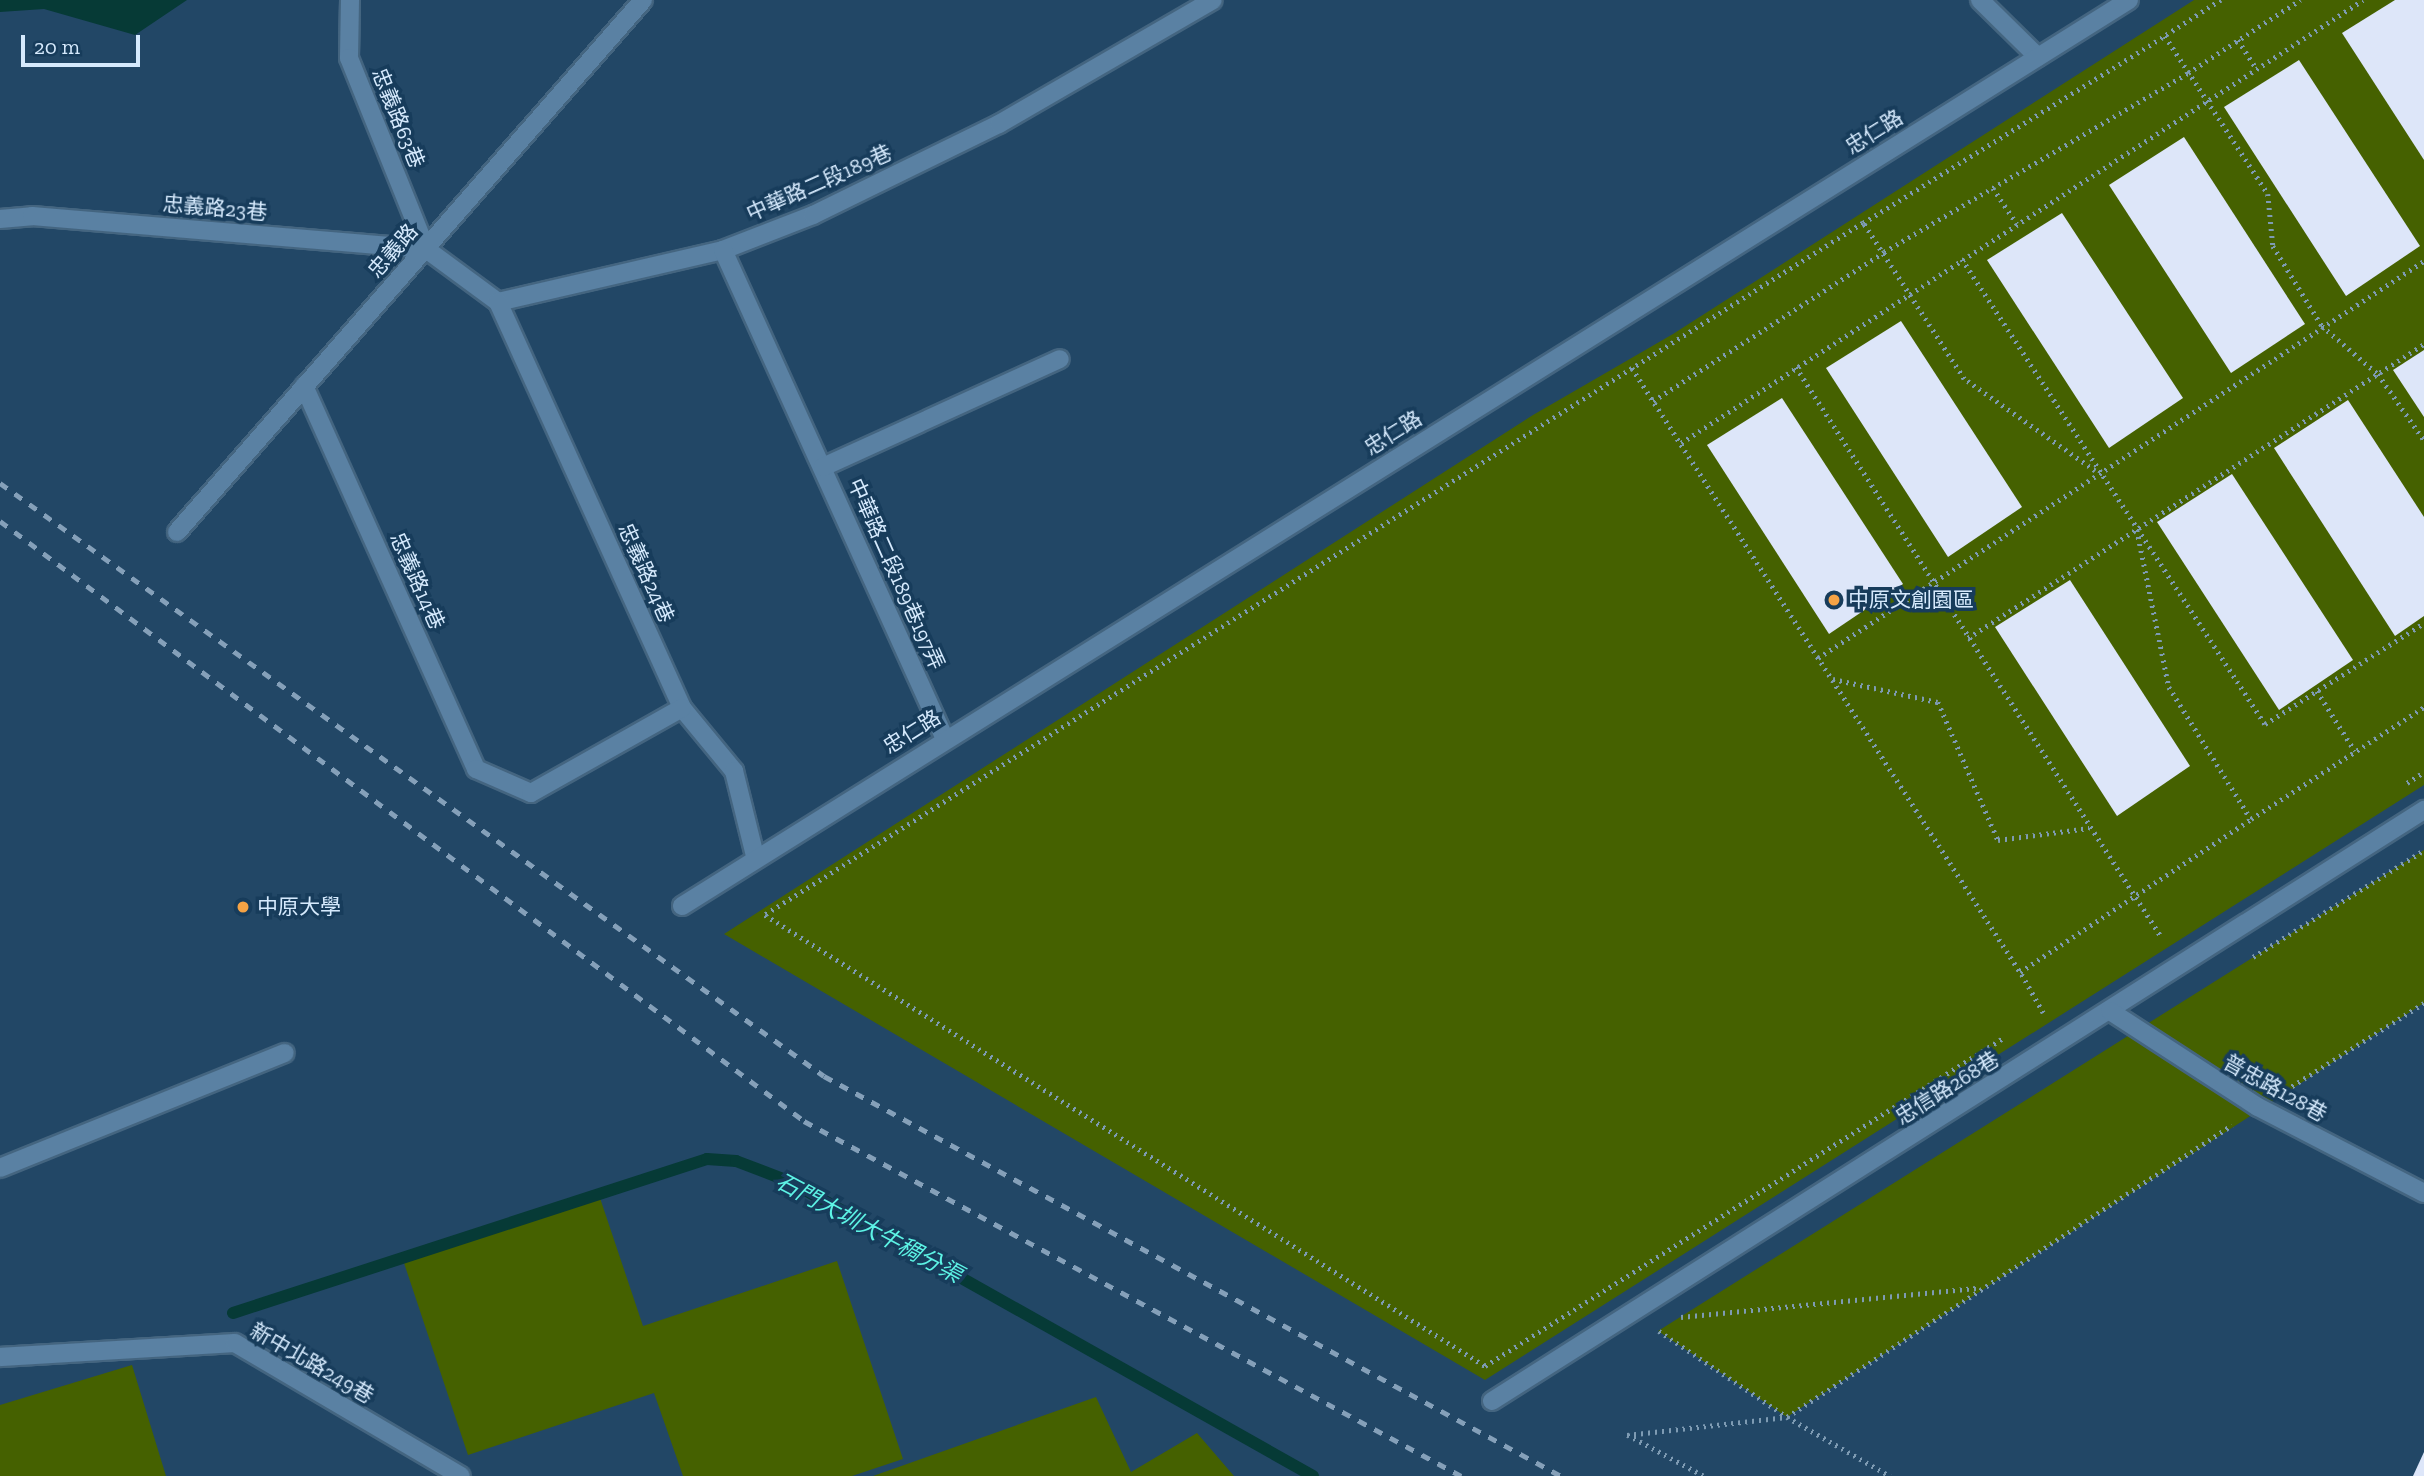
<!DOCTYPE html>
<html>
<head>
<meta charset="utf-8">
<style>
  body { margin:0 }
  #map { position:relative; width:2424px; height:1476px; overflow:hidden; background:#224766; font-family:"Zilla Slab","Noto Sans TC",serif }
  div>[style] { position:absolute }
  .green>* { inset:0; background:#456100 }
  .water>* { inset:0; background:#063a36 }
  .stream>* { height:12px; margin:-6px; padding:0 6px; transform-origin:6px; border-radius:6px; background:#063a36 }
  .building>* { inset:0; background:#dde6f9 }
  .path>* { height:4.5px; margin-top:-2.25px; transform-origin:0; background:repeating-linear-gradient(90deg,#7e9bb3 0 2px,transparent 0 7px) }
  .roads { filter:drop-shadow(2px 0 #446580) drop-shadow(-2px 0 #446580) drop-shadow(0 2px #446580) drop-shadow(0 -2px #446580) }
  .service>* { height:18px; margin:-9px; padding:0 9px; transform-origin:9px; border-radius:9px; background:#5a81a3 }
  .minor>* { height:18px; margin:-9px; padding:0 9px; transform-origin:9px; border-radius:9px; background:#5a81a3 }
  .rail>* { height:5px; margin-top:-2.5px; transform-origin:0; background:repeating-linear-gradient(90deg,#85a0b9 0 9px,transparent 0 18px) }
  .dots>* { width:19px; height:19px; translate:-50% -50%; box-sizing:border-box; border:4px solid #173c5b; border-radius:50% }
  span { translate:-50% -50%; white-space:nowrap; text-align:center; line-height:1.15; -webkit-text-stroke:7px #173c5b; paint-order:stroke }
  .street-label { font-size:21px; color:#d6eafd }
  .poi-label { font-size:21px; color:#d6eafd }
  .left { translate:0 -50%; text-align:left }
  .water-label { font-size:23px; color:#5df3e5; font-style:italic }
  .scale { position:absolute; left:21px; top:35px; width:119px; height:32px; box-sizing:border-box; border:4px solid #d6eafd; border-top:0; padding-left:9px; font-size:21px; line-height:24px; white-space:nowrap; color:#d6eafd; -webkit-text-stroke:5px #173c5b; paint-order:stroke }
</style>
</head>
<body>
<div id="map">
  <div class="green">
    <div style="clip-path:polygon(2194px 0,2424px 0,2424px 785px,1485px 1380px,724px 934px,1533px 415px,1673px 334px)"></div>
    <div style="clip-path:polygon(2424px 850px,2424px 1003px,1787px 1417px,1658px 1331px)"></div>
    <div style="clip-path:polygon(600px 1198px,643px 1326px,837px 1261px,903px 1459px,852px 1476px,683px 1476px,654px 1393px,468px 1455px,404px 1263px)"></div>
    <div style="clip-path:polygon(132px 1365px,166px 1476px,0 1476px,0 1405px)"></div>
    <div style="clip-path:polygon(1096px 1397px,1131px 1472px,1197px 1433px,1234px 1476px,873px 1476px)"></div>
  </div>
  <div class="water">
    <div style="clip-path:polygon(0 0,187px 0,135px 35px,44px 9px,0 12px)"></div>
  </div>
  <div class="stream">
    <div style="left:233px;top:1313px;width:498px;rotate:-18deg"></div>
    <div style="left:707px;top:1159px;width:29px;rotate:4deg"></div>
    <div style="left:736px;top:1161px;width:59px;rotate:20.9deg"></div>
    <div style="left:791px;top:1182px;width:599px;rotate:29.39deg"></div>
  </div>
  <div class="building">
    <div style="clip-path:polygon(2395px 0,2424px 0,2424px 160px,2342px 33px)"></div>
    <div style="clip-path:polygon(2299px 60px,2420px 246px,2346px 296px,2224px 107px)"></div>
    <div style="clip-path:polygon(2184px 137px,2305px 324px,2231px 373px,2109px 185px)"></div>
    <div style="clip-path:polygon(2062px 213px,2183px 398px,2109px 448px,1987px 260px)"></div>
    <div style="clip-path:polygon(1901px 321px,2022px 507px,1948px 557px,1826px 368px)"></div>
    <div style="clip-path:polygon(2424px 350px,2424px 417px,2393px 370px)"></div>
    <div style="clip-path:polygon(1782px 398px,1903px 584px,1829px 634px,1707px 445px)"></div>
    <div style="clip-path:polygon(2348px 400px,2424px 517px,2424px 616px,2395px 636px,2274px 448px)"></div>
    <div style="clip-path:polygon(2232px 474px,2353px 660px,2279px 710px,2157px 522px)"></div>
    <div style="clip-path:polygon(2070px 580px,2190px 766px,2117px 816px,1995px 627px)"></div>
    <div style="clip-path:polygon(2424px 1452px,2424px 1476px,2413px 1476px)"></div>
  </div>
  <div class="path">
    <div style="left:2221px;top:0;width:67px;rotate:147.3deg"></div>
    <div style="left:2165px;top:36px;width:189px;rotate:56.9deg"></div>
    <div style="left:2268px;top:194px;width:52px;rotate:84.5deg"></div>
    <div style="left:2273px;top:246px;width:94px;rotate:58.5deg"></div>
    <div style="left:2322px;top:326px;width:74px;rotate:40.6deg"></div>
    <div style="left:2378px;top:374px;width:80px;rotate:55.1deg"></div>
    <div style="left:2238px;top:40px;width:33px;rotate:57deg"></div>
    <div style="left:1993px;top:188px;width:43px;rotate:56.3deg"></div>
    <div style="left:1863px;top:223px;width:1298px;rotate:147.78deg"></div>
    <div style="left:765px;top:915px;width:850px;rotate:32.06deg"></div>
    <div style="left:1485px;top:1366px;width:613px;rotate:-32.34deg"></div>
    <div style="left:1962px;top:259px;width:555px;rotate:56.91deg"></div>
    <div style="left:2265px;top:724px;width:188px;rotate:-32.4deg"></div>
    <div style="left:1796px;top:367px;width:678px;rotate:57.34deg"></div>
    <div style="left:1632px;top:368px;width:718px;rotate:57.28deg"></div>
    <div style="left:1653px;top:401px;width:275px;rotate:-32.8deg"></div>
    <div style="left:1884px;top:252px;width:353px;rotate:-30.5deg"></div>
    <div style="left:2188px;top:73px;width:134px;rotate:-33.1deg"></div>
    <div style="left:1681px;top:443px;width:813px;rotate:-33.01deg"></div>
    <div style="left:2095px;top:471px;width:160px;rotate:-144.9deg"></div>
    <div style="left:1964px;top:379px;width:186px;rotate:-122.9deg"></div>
    <div style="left:1863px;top:223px;width:355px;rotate:-31.8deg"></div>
    <div style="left:2137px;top:530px;width:160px;rotate:78.5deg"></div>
    <div style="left:2169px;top:687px;width:155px;rotate:58.2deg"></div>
    <div style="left:2251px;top:819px;width:206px;rotate:-32.9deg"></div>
    <div style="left:1968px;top:638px;width:543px;rotate:-32.81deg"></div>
    <div style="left:1818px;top:658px;width:724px;rotate:-33.23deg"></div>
    <div style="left:1833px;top:679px;width:107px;rotate:12.4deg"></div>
    <div style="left:1938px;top:702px;width:150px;rotate:66.5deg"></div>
    <div style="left:1998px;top:840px;width:92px;rotate:-7.5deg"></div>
    <div style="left:2317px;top:691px;width:71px;rotate:57.7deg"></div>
    <div style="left:2407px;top:783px;width:20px;rotate:-33deg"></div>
    <div style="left:2253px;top:957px;width:202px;rotate:-32deg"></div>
    <div style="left:2043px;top:1013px;width:47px;rotate:-119.3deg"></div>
    <div style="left:2020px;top:972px;width:277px;rotate:-33.5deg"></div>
    <div style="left:2286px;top:1090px;width:163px;rotate:-32.2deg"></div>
    <div style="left:1681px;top:1317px;width:299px;rotate:-5.6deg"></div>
    <div style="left:1659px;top:1331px;width:154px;rotate:33.9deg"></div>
    <div style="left:1787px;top:1417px;width:119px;rotate:29.8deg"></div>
    <div style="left:1703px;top:1476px;width:86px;rotate:-151.7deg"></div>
    <div style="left:1627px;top:1435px;width:161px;rotate:-6.4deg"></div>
    <div style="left:1787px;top:1417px;width:532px;rotate:-33.27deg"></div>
  </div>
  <div class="roads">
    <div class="service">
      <div style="left:350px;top:0;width:58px;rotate:91deg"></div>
      <div style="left:349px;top:58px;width:206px;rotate:68deg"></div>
      <div style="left:1980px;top:0;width:81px;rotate:44.5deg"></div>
      <div style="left:0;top:219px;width:32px;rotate:-5deg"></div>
      <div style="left:32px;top:216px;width:395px;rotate:4.8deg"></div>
      <div style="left:426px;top:249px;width:89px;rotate:36.4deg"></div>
      <div style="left:498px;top:302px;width:231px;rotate:-13deg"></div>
      <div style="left:723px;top:250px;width:97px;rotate:-21.3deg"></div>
      <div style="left:813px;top:215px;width:207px;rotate:-26.1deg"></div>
      <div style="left:999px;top:124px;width:247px;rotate:-30.1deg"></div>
      <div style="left:723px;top:250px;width:537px;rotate:65.58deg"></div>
      <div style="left:498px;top:302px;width:446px;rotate:65.6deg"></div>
      <div style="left:682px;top:708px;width:82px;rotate:50.5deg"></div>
      <div style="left:734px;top:771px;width:88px;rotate:76.1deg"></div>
      <div style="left:304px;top:386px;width:420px;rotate:65.8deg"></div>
      <div style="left:476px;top:769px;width:60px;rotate:23.6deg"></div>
      <div style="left:531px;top:793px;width:173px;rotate:-29.4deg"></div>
      <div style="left:823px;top:467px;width:260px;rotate:-24.5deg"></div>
      <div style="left:682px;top:906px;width:1707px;rotate:-32.05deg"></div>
      <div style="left:0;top:1168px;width:307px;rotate:-22deg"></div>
      <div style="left:0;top:1357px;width:235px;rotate:-3.4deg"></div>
      <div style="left:235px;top:1343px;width:262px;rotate:30.5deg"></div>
      <div style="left:1492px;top:1401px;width:1104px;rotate:-32.38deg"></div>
    </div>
    <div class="minor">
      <div style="left:177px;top:532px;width:707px;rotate:-48.78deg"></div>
      <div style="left:2110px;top:1011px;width:176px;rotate:33deg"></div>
      <div style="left:2258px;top:1107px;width:187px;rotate:27.4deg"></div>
    </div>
  </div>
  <div class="rail">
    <div style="left:0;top:483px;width:1015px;rotate:35.74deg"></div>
    <div style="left:824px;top:1076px;width:839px;rotate:28.49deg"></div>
    <div style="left:0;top:521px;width:1003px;rotate:36.73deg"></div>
    <div style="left:804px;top:1121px;width:747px;rotate:28.38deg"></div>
  </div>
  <div class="dots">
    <div style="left:1834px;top:600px;background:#f5a345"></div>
    <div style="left:243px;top:907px;background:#f5a345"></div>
  </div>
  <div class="street-label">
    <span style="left:398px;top:118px;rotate:68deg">忠義路63巷</span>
    <span style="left:1874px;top:132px;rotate:-32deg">忠仁路</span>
    <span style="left:819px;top:183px;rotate:-24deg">中華路二段189巷</span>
    <span style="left:215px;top:208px;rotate:5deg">忠義路23巷</span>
    <span style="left:393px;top:251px;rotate:-49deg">忠義路</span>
    <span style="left:1393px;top:433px;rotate:-32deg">忠仁路</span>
    <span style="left:646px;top:573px;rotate:66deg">忠義路24巷</span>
    <span style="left:896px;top:574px;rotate:66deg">中華路二段189巷197弄</span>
    <span style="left:417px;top:581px;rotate:66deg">忠義路14巷</span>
    <span style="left:912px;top:732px;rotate:-32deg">忠仁路</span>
    <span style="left:1947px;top:1088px;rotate:-32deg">忠信路268巷</span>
    <span style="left:2275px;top:1088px;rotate:29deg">普忠路128巷</span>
    <span style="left:312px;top:1363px;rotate:30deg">新中北路249巷</span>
  </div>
  <div class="poi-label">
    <span class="left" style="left:1848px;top:600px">中原文創園區</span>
    <span class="left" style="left:257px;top:907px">中原大學</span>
  </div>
  <div class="water-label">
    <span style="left:869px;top:1228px;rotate:28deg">石門大圳大牛稠分渠</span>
  </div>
  <div class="scale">20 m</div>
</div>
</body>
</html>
